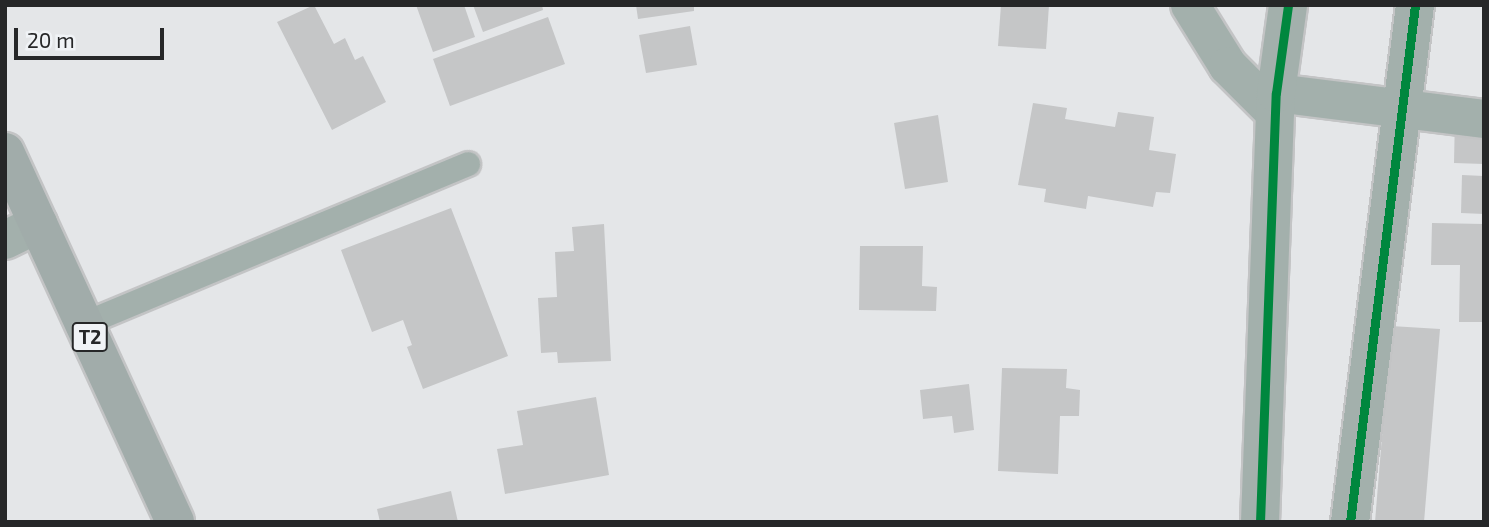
<!DOCTYPE html>
<html>
<head>
<meta charset="utf-8">
<style>
  body { margin:0 }
  #map { position:relative; width:1489px; height:527px; overflow:hidden; background:#e4e6e8; font-family:"Exo 2",sans-serif }
  div>[style] { position:absolute }
  .building>* { inset:0; background:#c5c6c7 }
  .roads { filter:drop-shadow(2px 0 #c3c4c5) drop-shadow(-2px 0 #c3c4c5) drop-shadow(0 2px #c3c4c5) drop-shadow(0 -2px #c3c4c5) }
  .service>* { height:24px; margin:-12px; padding:0 12px; transform-origin:12px; border-radius:12px; background:#a3b0ac }
  .minor>* { height:38px; margin:-19px; padding:0 19px; transform-origin:19px; border-radius:19px; background:#a3b0ac }
  .trunk>* { height:38px; margin:-19px; padding:0 19px; transform-origin:19px; border-radius:19px; background:#a1acaa }
  .cycleway>* { height:9px; margin:-4.5px; padding:0 4.5px; transform-origin:4.5px; border-radius:4.5px; background:#00873e }
  span { translate:-50% -50%; white-space:nowrap; text-align:center; line-height:1.15; -webkit-text-stroke:5px #f0f3f6; paint-order:stroke }
  .shield-label span { padding:2px 5px; background:#f0f3f6; border:2px solid; border-radius:5px; -webkit-text-stroke-width:0 }
  .shield-label { font-size:19px; color:#262728; font-weight:700 }
  .frame { position:absolute; inset:0; border:7px solid #262728; pointer-events:none }
  .scale { position:absolute; left:14px; top:28px; width:150px; height:32px; box-sizing:border-box; border:4px solid #262728; border-top:0; padding-left:9px; font-size:21px; line-height:24px; white-space:nowrap; color:#262728; -webkit-text-stroke:5px #f0f3f6; paint-order:stroke }
</style>
</head>
<body>
<div id="map">
  <div class="building">
    <div style="clip-path:polygon(314px 5px,334px 44px,345px 38px,355px 60px,363px 56px,386px 102px,332px 130px,277px 22px)"></div>
    <div style="clip-path:polygon(416px 5px,464px 5px,475px 37px,433px 52px)"></div>
    <div style="clip-path:polygon(473px 5px,542px 5px,543px 10px,483px 32px)"></div>
    <div style="clip-path:polygon(636px 5px,694px 5px,694px 11px,638px 19px)"></div>
    <div style="clip-path:polygon(1001px 5px,1049px 5px,1046px 49px,998px 46px)"></div>
    <div style="clip-path:polygon(548px 17px,565px 64px,450px 106px,433px 59px)"></div>
    <div style="clip-path:polygon(690px 26px,697px 65px,646px 73px,639px 35px)"></div>
    <div style="clip-path:polygon(1033px 103px,1067px 108px,1065px 119px,1115px 127px,1118px 112px,1154px 117px,1149px 150px,1176px 154px,1170px 193px,1156px 192px,1153px 207px,1088px 196px,1086px 209px,1044px 202px,1046px 189px,1018px 185px)"></div>
    <div style="clip-path:polygon(1455px 114px,1484px 115px,1484px 164px,1454px 163px)"></div>
    <div style="clip-path:polygon(938px 115px,948px 182px,905px 189px,894px 123px)"></div>
    <div style="clip-path:polygon(1462px 175px,1484px 176px,1484px 214px,1461px 213px)"></div>
    <div style="clip-path:polygon(451px 208px,508px 356px,423px 389px,407px 347px,412px 345px,403px 320px,372px 332px,341px 250px)"></div>
    <div style="clip-path:polygon(1432px 223px,1484px 224px,1484px 322px,1459px 322px,1460px 265px,1431px 265px)"></div>
    <div style="clip-path:polygon(604px 224px,611px 361px,558px 363px,557px 352px,541px 353px,538px 298px,557px 297px,555px 252px,574px 251px,572px 227px)"></div>
    <div style="clip-path:polygon(860px 246px,923px 246px,922px 286px,937px 287px,936px 311px,859px 310px)"></div>
    <div style="clip-path:polygon(1391px 326px,1440px 329px,1424px 522px,1375px 522px)"></div>
    <div style="clip-path:polygon(1002px 368px,1067px 369px,1066px 388px,1080px 390px,1079px 416px,1060px 416px,1058px 474px,998px 471px)"></div>
    <div style="clip-path:polygon(969px 384px,974px 430px,954px 433px,952px 416px,923px 419px,920px 390px)"></div>
    <div style="clip-path:polygon(596px 397px,609px 475px,505px 494px,497px 449px,523px 445px,517px 411px)"></div>
    <div style="clip-path:polygon(451px 491px,458px 522px,380px 522px,377px 509px)"></div>
  </div>
  <div class="roads">
    <div class="service">
      <div style="left:84px;top:324px;width:416px;rotate:-22.6deg"></div>
    </div>
    <div class="minor">
      <div style="left:1190px;top:5px;width:72px;rotate:58.1deg"></div>
      <div style="left:1228px;top:66px;width:66px;rotate:45deg"></div>
      <div style="left:1276px;top:93px;width:210px;rotate:7.1deg"></div>
      <div style="left:5px;top:240px;width:37px;rotate:-26deg"></div>
      <div style="left:1260px;top:522px;width:429px;rotate:-87.9deg"></div>
      <div style="left:1276px;top:93px;width:89px;rotate:-82.2deg"></div>
      <div style="left:1350px;top:522px;width:521px;rotate:-82.83deg"></div>
    </div>
    <div class="trunk">
      <div style="left:5px;top:152px;width:407px;rotate:65.3deg"></div>
    </div>
  </div>
  <div class="cycleway">
    <div style="left:1260px;top:522px;width:429px;rotate:-87.9deg"></div>
    <div style="left:1276px;top:93px;width:89px;rotate:-82.2deg"></div>
    <div style="left:1350px;top:522px;width:521px;rotate:-82.83deg"></div>
  </div>
  <div class="shield-label">
    <span style="left:90px;top:337px">T2</span>
  </div>
  <div class="frame"></div>
  <div class="scale">20 m</div>
</div>
</body>
</html>
